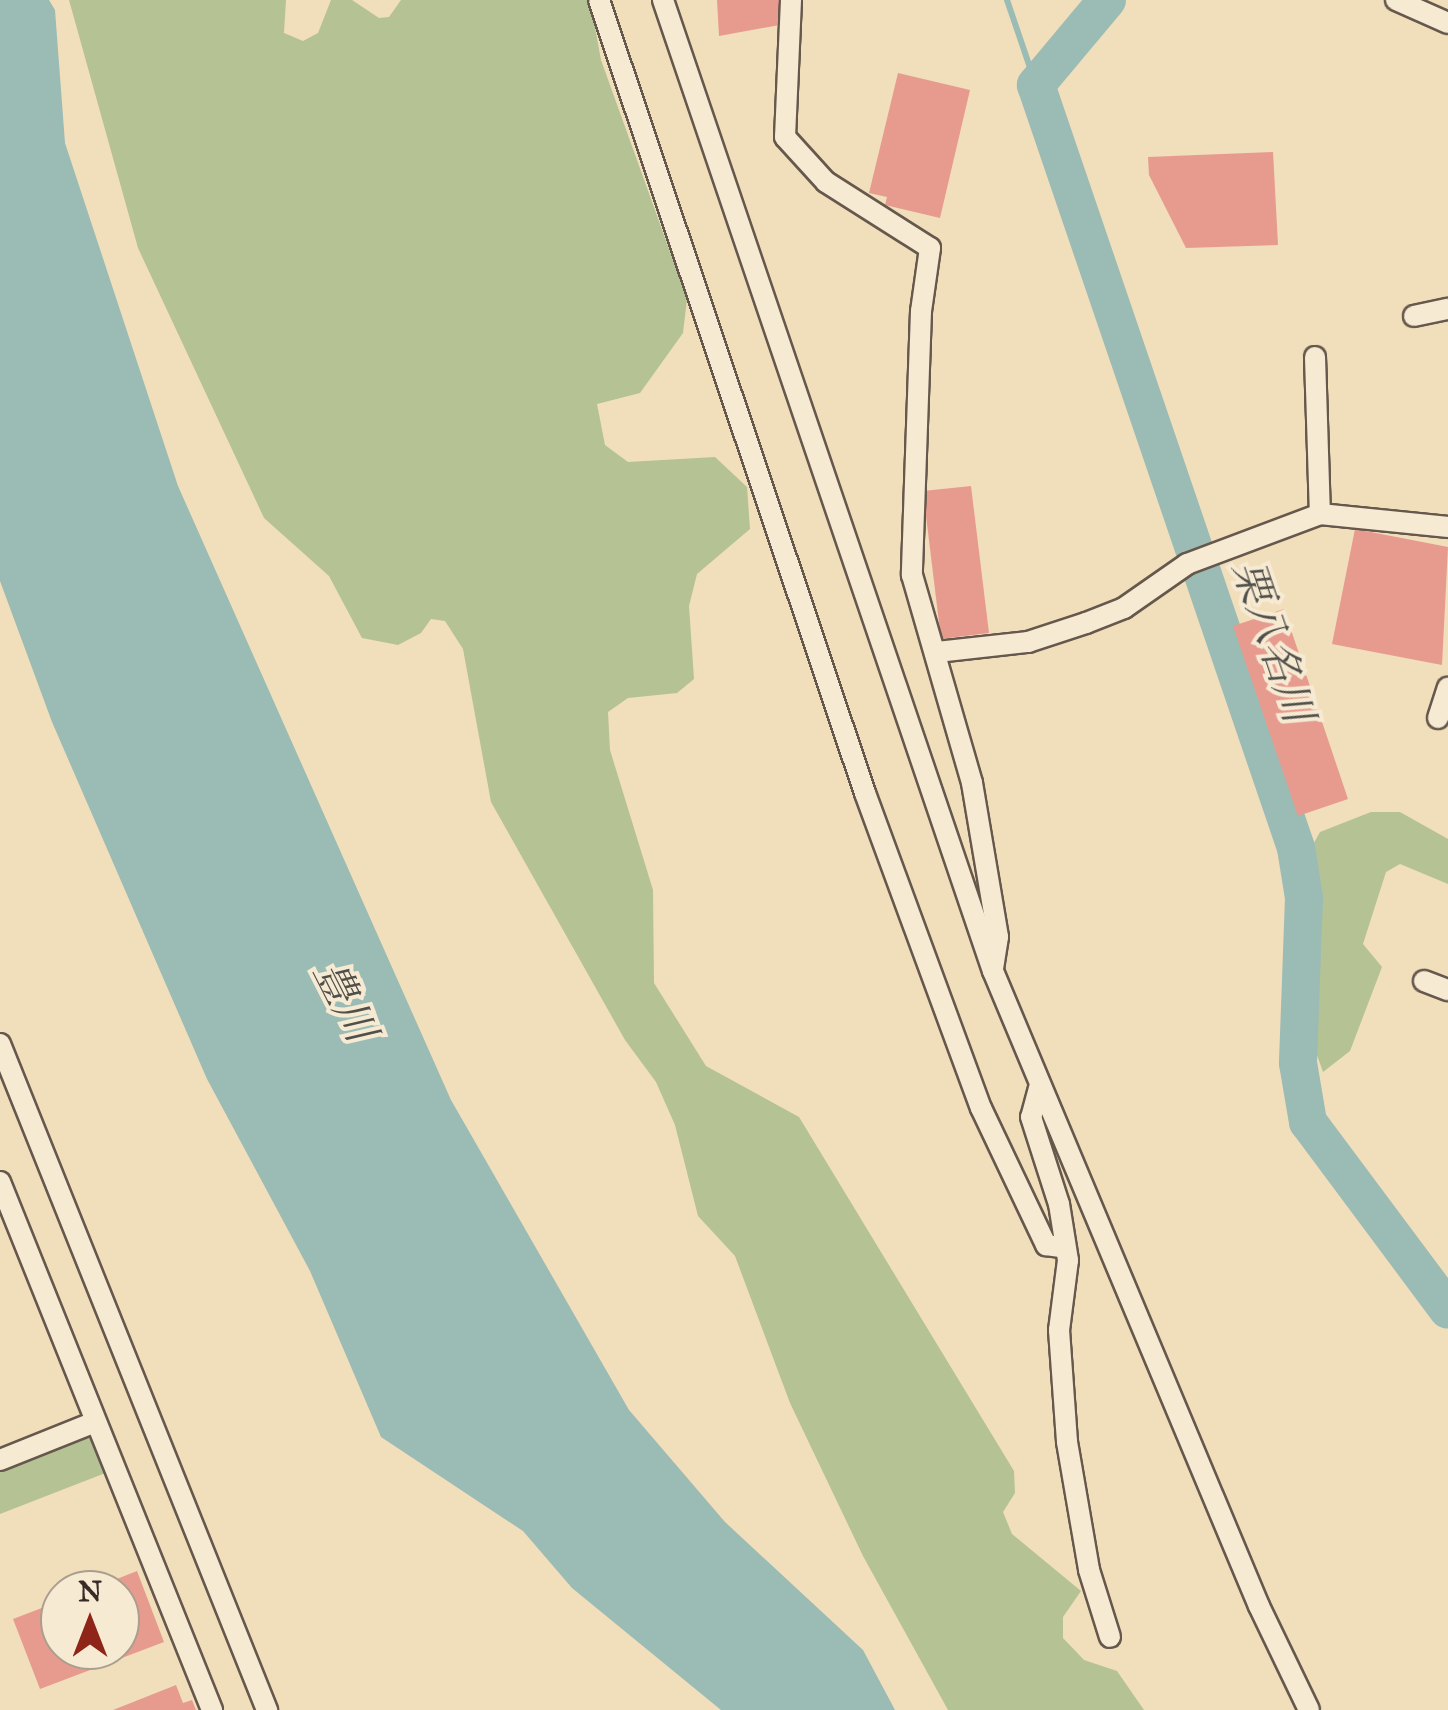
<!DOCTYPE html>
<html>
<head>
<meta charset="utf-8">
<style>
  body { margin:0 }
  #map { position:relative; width:1448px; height:1710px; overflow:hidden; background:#f1debb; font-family:"IM FELL Great Primer","Noto Serif JP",serif }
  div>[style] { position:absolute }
  .green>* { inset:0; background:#b5c294 }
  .water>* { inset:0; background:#9bbbb5 }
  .stream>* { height:6px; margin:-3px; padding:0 3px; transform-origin:3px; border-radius:3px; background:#9bbbb5 }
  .river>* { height:38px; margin:-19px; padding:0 19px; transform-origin:19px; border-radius:19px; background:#9bbbb5 }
  .building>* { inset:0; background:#e79b8e }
  .roads { filter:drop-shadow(2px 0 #66584c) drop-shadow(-2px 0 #66584c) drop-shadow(0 2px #66584c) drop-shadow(0 -2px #66584c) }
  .minor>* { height:20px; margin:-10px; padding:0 10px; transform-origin:10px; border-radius:10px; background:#f6ead3 }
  span { translate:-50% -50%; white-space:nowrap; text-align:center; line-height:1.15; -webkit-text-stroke:8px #f6ead3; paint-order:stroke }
  .water-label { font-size:42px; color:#514f4a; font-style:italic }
  .north { position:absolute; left:40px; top:1570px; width:100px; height:100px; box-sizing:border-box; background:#f6ead3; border:2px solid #aa9e8e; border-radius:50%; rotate:0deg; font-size:28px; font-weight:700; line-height:40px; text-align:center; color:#382b27 }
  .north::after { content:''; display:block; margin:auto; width:35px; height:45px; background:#8f2418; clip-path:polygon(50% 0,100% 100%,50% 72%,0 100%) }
</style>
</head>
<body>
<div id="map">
  <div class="green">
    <div style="clip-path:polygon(69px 0,286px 0,284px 33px,303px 41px,318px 33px,331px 0,352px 0,379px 18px,389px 17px,401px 0,590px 0,601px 60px,687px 299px,683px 333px,640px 393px,597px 404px,605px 445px,628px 462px,715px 457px,747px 487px,750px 529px,697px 574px,689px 606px,694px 679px,677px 693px,628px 698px,608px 712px,610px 750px,653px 890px,654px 983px,706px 1066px,799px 1117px,1014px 1471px,1015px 1493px,1003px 1512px,1012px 1534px,1081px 1591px,1063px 1617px,1063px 1638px,1084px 1660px,1117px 1671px,1144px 1710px,948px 1710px,863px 1556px,790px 1403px,735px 1256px,698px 1216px,675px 1125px,656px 1082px,625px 1040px,491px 802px,463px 649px,445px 621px,431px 619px,421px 633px,398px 645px,362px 638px,329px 576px,264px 518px,138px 248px)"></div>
    <div style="clip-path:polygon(1371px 812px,1400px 812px,1448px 839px,1448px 884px,1400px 864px,1386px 872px,1363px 944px,1382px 967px,1350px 1051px,1323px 1072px,1312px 1041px,1317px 890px,1310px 850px,1320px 832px)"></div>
    <div style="clip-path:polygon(91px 1433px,108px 1472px,0 1514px,0 1468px)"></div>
  </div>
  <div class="water">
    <div style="clip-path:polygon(0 0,49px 0,55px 10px,65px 143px,178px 486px,451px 1100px,629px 1410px,725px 1522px,863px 1650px,895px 1710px,721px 1710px,572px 1588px,523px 1531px,381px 1437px,310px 1271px,207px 1079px,52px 722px,0 581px)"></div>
  </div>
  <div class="stream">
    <div style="left:1007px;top:0;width:90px;rotate:71.2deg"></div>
  </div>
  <div class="river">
    <div style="left:1107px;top:0;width:111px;rotate:129.9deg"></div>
    <div style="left:1036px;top:85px;width:806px;rotate:71.18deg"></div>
    <div style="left:1296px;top:848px;width:51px;rotate:80.9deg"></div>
    <div style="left:1304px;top:898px;width:165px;rotate:92.1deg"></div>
    <div style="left:1298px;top:1063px;width:60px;rotate:80.4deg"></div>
    <div style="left:1308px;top:1122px;width:234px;rotate:53.3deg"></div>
  </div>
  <div class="building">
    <div style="clip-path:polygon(717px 0,786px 0,785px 24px,719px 36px)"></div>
    <div style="clip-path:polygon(898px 73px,970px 90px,940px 218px,885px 205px,887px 197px,869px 193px)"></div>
    <div style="clip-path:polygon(1273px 152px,1278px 245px,1186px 248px,1149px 175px,1148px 157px)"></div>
    <div style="clip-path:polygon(971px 486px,989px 633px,941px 639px,923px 491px)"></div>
    <div style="clip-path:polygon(1355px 529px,1448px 547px,1442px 665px,1332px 644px)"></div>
    <div style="clip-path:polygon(1284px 609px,1348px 799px,1298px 816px,1233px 626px)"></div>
    <div style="clip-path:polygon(137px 1571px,164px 1642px,40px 1689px,13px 1619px,60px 1601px,60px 1650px,120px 1650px,120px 1590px,89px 1590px)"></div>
    <div style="clip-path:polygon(176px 1685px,183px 1703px,192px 1700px,196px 1710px,113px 1710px)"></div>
  </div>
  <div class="roads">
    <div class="minor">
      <div style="left:599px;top:0;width:836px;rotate:71.46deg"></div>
      <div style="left:865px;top:793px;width:336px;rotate:69.8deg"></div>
      <div style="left:981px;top:1108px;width:152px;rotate:64.6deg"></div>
      <div style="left:1046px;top:1245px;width:15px;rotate:8deg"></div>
      <div style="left:1061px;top:1247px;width:8px;rotate:-67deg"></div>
      <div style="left:663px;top:0;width:1026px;rotate:71.23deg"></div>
      <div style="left:993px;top:971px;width:688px;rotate:67.27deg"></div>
      <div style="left:1259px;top:1606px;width:115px;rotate:64.3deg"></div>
      <div style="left:791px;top:0;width:137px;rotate:92.5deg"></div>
      <div style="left:785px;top:137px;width:61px;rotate:47.7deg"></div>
      <div style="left:826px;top:182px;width:123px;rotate:32.4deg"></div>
      <div style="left:930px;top:248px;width:64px;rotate:98.1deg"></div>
      <div style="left:921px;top:311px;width:264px;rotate:92deg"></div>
      <div style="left:912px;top:575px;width:216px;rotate:73.9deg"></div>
      <div style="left:972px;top:783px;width:156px;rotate:80.4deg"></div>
      <div style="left:998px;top:937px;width:32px;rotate:99deg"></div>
      <div style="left:1396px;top:0;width:57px;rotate:23.9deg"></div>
      <div style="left:1414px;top:316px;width:35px;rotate:-12deg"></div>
      <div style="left:1315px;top:357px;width:157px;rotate:88.2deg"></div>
      <div style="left:937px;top:652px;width:92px;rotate:-6.3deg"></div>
      <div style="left:1028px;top:642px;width:61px;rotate:-18.1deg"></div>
      <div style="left:1086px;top:623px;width:41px;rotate:-21.5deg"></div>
      <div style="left:1124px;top:608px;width:77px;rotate:-34.9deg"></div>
      <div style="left:1187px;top:564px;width:142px;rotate:-20.6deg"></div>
      <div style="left:1320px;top:514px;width:129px;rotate:5.8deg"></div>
      <div style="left:1438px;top:718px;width:32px;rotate:-72deg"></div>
      <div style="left:1424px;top:981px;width:26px;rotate:21deg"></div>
      <div style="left:0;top:1044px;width:718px;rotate:68.15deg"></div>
      <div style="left:1039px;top:1088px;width:30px;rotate:105deg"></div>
      <div style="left:1031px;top:1117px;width:91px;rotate:72.2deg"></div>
      <div style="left:1059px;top:1204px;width:57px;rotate:80.9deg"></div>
      <div style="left:1068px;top:1260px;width:71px;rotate:97.3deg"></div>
      <div style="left:1059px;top:1330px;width:112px;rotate:85.9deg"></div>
      <div style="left:1067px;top:1442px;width:130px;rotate:80.2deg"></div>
      <div style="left:1089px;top:1570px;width:70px;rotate:72.6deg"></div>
      <div style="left:0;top:1182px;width:569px;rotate:68.12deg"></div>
      <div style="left:0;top:1460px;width:102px;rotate:-21.8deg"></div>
    </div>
  </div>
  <div class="water-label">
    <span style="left:1273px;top:641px;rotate:71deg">栗八名川</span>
    <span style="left:345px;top:1001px;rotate:63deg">豊川</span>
  </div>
  <div class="north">N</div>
</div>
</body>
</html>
